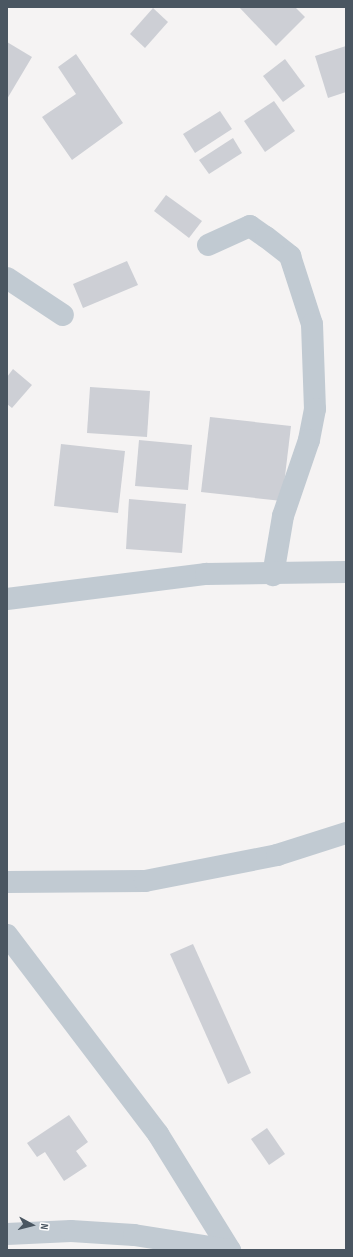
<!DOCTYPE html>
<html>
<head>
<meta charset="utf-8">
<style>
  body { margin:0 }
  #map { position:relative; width:353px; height:1257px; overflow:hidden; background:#f5f3f3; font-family:"Sofia Sans Condensed",sans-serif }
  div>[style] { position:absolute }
  .building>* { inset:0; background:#cdcfd5 }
  .minor>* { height:22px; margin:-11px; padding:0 11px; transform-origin:11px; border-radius:11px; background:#c1cad2 }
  span { translate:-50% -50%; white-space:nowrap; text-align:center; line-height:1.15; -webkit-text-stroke:4px #fff; paint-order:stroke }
  .frame { position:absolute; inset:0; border:8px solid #4a5661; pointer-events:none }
  .north { position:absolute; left:12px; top:1205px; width:40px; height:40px; -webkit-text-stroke:3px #fff; paint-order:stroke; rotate:97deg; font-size:11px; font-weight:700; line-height:16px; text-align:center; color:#4a5661 }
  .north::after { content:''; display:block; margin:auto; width:14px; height:18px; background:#4a5661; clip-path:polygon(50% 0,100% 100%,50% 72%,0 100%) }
</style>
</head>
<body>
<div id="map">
  <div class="building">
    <div style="clip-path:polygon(239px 7px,295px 7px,305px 17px,276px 46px)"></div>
    <div style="clip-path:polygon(153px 8px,168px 22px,145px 48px,130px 34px)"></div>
    <div style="clip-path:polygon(7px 42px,32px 57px,7px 99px)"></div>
    <div style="clip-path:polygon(346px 46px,346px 92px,328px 98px,315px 56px)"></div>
    <div style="clip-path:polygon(76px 54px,123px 123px,72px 160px,42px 117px,76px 94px,58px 67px)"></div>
    <div style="clip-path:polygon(285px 59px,305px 86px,283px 102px,263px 76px)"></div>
    <div style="clip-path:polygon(274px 101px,295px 131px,265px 152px,244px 121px)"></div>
    <div style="clip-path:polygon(220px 111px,232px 129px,195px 153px,183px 134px)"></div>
    <div style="clip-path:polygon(233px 138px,242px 153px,209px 174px,199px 160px)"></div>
    <div style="clip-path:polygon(166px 195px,202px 221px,189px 238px,154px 211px)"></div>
    <div style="clip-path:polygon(127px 261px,138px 285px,83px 308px,73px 284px)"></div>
    <div style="clip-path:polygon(13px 369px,32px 385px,12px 408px,7px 404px,7px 377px)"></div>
    <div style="clip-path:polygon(90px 387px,150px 391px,147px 437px,87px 433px)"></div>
    <div style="clip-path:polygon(210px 417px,291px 426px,282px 501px,201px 492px)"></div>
    <div style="clip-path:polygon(139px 440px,192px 445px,188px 490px,135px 486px)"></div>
    <div style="clip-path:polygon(61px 444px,125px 451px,118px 513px,54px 506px)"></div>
    <div style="clip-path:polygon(129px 499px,186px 504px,182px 553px,126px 549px)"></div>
    <div style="clip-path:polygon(193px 944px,251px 1073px,228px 1084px,170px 954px)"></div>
    <div style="clip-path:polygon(69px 1115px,88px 1142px,76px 1151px,87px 1166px,64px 1181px,45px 1152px,37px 1157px,27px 1143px)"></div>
    <div style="clip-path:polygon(267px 1128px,285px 1154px,269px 1165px,251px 1139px)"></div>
  </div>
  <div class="minor">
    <div style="left:208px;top:245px;width:46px;rotate:-24.3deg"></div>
    <div style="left:250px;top:226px;width:19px;rotate:35deg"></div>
    <div style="left:266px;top:237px;width:31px;rotate:38deg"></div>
    <div style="left:290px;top:256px;width:71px;rotate:72.1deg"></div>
    <div style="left:312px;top:324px;width:85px;rotate:88deg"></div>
    <div style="left:315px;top:409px;width:32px;rotate:101deg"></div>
    <div style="left:309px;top:440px;width:80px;rotate:108.9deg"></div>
    <div style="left:283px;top:516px;width:60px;rotate:99.6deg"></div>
    <div style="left:7px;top:278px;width:67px;rotate:33.5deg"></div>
    <div style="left:7px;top:599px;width:201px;rotate:-7.2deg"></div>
    <div style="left:206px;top:574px;width:140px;rotate:-0.8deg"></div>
    <div style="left:7px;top:882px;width:138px;rotate:-0.4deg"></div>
    <div style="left:145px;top:881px;width:135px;rotate:-11.1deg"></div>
    <div style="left:277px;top:855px;width:72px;rotate:-17.7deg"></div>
    <div style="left:7px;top:935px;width:250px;rotate:52.8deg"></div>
    <div style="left:158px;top:1134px;width:137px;rotate:58.2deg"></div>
    <div style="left:7px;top:1234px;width:64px;rotate:-2.7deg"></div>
    <div style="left:71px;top:1231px;width:63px;rotate:3.6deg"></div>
    <div style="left:134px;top:1235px;width:97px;rotate:8.9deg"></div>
  </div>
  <div class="frame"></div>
  <div class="north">N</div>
</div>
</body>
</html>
